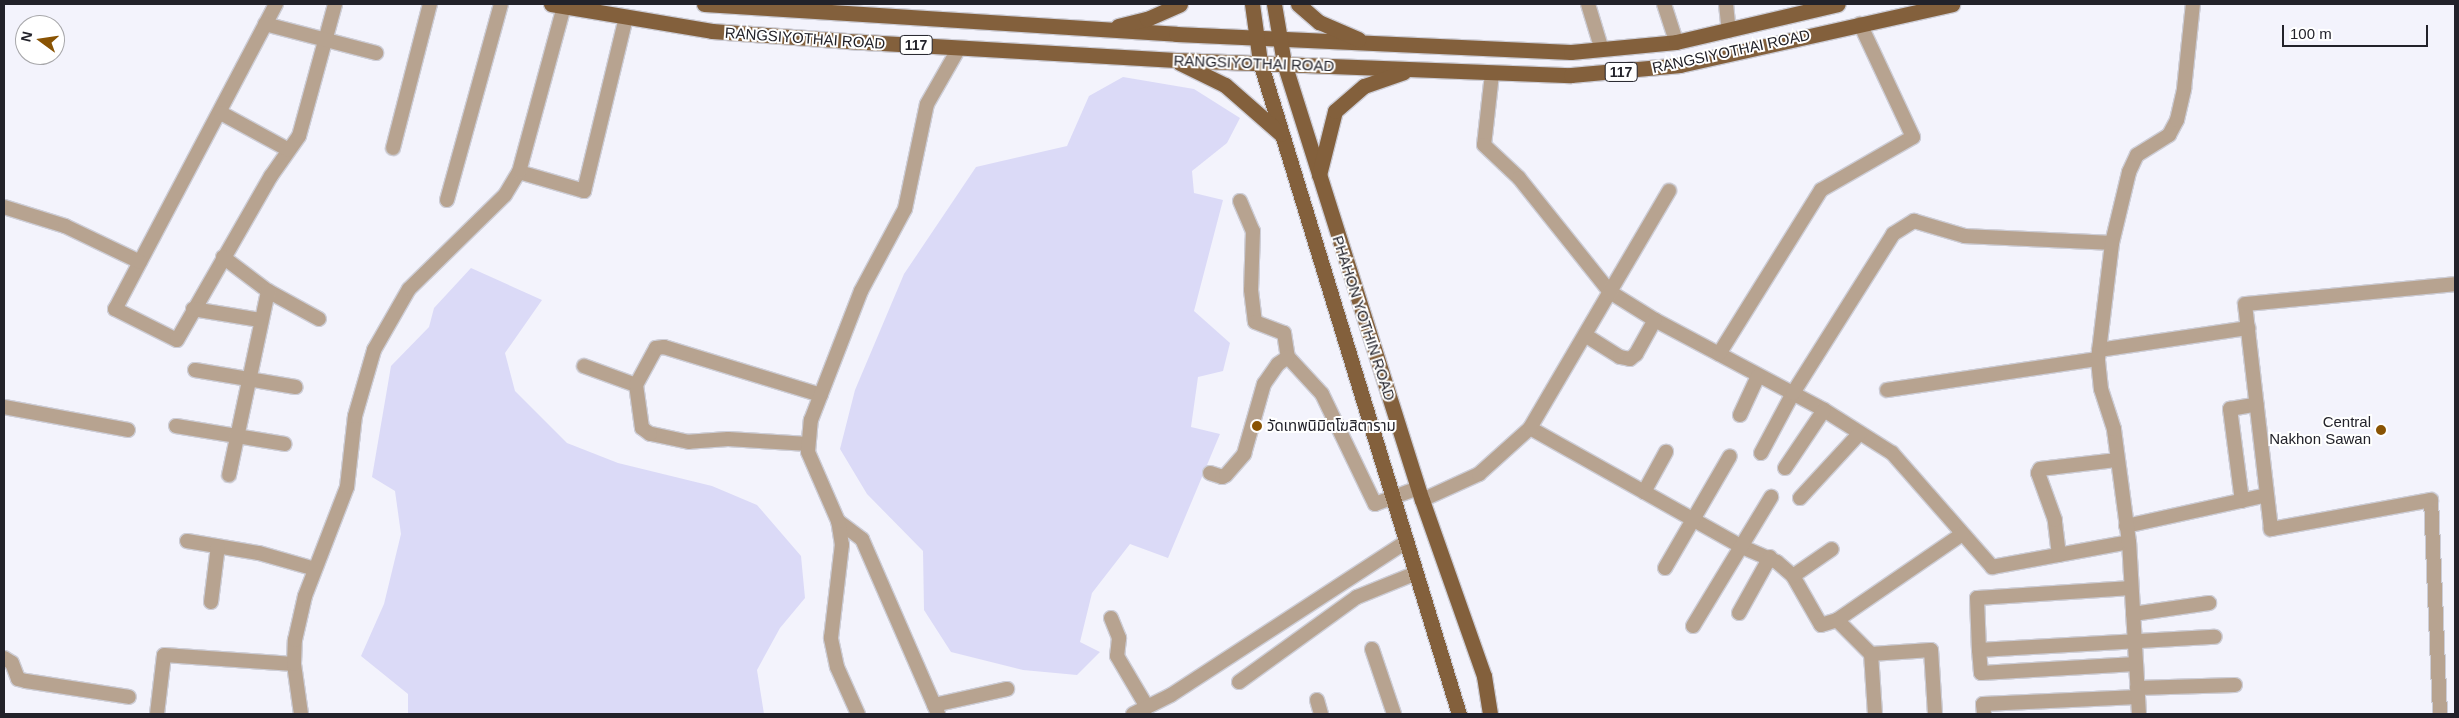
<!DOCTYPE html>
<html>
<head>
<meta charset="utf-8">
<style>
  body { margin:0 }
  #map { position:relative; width:2459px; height:718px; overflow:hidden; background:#f3f3fc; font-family:Arial,"Noto Sans Thai",sans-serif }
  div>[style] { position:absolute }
  .green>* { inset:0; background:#dbdaf7 }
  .roads { filter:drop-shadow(1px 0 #cdcdd6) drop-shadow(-1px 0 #cdcdd6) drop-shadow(0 1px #cdcdd6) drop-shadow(0 -1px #cdcdd6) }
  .minor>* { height:14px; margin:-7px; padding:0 7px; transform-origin:7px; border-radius:7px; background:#b7a390 }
  .major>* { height:15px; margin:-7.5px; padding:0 7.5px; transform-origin:7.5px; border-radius:7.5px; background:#83603c }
  .dots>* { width:14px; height:14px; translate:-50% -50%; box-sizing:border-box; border:2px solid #fff; border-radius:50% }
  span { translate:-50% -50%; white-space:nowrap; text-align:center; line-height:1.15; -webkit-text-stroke:4px #fff; paint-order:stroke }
  .shield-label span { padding:1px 4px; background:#fff; border:1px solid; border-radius:4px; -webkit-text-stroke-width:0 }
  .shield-label { font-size:14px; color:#22222a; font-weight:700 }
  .street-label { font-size:15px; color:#22222a }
  .poi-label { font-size:15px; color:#22222a }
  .right { translate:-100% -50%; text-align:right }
  .left { translate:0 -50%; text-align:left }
  .frame { position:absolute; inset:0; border:5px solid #22222a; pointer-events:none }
  .north { position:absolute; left:15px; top:15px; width:50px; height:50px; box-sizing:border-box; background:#fff; border:1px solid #a7a7aa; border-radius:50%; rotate:284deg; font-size:14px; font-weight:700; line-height:20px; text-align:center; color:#22222a }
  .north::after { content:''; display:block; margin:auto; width:18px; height:22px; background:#895303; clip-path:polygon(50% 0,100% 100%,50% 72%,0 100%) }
  .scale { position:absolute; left:2282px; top:25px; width:146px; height:22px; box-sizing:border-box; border:2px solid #22222a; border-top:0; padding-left:6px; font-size:15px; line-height:18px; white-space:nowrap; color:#22222a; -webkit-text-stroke:4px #fff; paint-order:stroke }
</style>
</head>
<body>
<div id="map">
  <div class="green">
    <div style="clip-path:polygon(1123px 77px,1194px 89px,1240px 118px,1227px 143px,1192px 171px,1194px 193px,1223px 200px,1194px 311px,1230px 343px,1223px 371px,1198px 377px,1191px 427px,1220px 434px,1168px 558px,1130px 544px,1092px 593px,1080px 642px,1100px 652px,1077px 675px,1023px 670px,951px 652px,924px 610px,923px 551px,867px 494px,840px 449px,855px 390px,904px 274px,976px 167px,1067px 146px,1089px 96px)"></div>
    <div style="clip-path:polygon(471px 268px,542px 300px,505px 353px,515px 391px,567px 443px,618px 463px,712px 486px,757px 505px,801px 556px,805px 598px,780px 628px,757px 670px,764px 714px,408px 714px,408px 694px,361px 656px,384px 604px,401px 534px,395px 491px,372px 477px,391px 366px,429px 327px,434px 308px)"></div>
  </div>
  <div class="roads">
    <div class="minor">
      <div style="left:276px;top:4px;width:345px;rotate:117.8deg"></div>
      <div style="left:115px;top:309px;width:69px;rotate:26.6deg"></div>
      <div style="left:177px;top:340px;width:189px;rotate:-60.2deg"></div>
      <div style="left:271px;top:176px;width:49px;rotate:-55deg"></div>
      <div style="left:299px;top:136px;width:137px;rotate:-74.7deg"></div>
      <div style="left:1588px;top:4px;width:48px;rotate:73.1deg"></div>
      <div style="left:1664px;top:4px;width:40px;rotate:72deg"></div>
      <div style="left:1726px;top:4px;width:27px;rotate:84deg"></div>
      <div style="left:265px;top:24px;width:115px;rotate:14.6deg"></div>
      <div style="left:1492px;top:74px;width:71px;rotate:96.4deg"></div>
      <div style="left:1484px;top:145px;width:48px;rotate:43.3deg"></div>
      <div style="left:1519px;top:178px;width:146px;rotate:51.4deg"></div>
      <div style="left:1610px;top:292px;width:53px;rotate:31.9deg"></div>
      <div style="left:1655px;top:320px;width:191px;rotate:28deg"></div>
      <div style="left:1824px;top:410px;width:80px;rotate:32.3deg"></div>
      <div style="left:1892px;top:453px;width:152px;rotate:48.7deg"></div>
      <div style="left:1992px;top:567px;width:139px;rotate:-10.3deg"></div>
      <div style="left:221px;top:113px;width:77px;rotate:28.6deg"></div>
      <div style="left:393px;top:148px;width:149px;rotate:-75.6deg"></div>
      <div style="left:519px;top:172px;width:68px;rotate:16.3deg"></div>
      <div style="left:584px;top:191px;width:178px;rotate:-76.4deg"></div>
      <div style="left:447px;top:200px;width:203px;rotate:-74.6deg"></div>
      <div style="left:1240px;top:201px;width:33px;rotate:67deg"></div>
      <div style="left:1253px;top:231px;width:59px;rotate:91.9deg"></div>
      <div style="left:1251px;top:290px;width:32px;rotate:83deg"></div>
      <div style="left:1255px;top:322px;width:31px;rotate:21deg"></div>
      <div style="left:1284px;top:333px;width:24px;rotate:81deg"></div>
      <div style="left:1288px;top:357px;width:50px;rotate:47.4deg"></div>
      <div style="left:1322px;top:394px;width:122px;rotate:64.3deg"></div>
      <div style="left:1375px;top:504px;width:46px;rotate:-20.4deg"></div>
      <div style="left:4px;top:207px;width:64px;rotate:17.3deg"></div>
      <div style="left:65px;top:226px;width:83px;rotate:25.6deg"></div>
      <div style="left:223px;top:257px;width:56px;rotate:37.1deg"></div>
      <div style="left:268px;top:291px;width:58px;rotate:28.8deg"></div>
      <div style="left:193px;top:309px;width:68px;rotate:9.3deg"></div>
      <div style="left:1585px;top:335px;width:41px;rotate:32.2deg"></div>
      <div style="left:1620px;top:357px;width:10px;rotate:11deg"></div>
      <div style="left:1630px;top:359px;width:8px;rotate:-40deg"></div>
      <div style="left:1636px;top:354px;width:39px;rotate:-61deg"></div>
      <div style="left:2099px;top:350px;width:151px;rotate:-8.4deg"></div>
      <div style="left:1719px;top:354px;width:193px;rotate:-58.1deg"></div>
      <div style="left:1821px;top:190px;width:106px;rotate:-29.9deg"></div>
      <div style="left:1913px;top:137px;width:125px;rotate:-115.1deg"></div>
      <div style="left:584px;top:366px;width:55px;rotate:20.1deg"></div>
      <div style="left:195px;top:370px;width:102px;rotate:9.6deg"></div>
      <div style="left:1887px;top:390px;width:213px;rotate:-8.4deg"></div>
      <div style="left:4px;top:407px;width:126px;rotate:10.5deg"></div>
      <div style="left:1740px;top:415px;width:43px;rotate:-65.2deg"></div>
      <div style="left:176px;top:426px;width:110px;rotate:9.4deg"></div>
      <div style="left:1530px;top:428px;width:241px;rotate:29.3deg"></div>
      <div style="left:1740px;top:546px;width:40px;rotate:23.4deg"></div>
      <div style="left:1777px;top:562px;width:21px;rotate:41deg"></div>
      <div style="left:1793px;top:576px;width:56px;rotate:60.3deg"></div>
      <div style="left:1821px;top:625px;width:17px;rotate:-17deg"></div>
      <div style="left:1837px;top:620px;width:48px;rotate:45deg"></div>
      <div style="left:808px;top:444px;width:80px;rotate:-176.4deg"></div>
      <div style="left:728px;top:439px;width:39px;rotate:176deg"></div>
      <div style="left:689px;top:442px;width:40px;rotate:-168deg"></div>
      <div style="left:650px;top:434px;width:10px;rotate:-143deg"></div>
      <div style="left:642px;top:428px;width:43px;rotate:-97.9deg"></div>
      <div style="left:636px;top:385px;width:42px;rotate:-61.6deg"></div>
      <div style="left:656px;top:348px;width:8px;rotate:-7deg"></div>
      <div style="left:664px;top:347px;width:164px;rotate:17deg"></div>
      <div style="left:1761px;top:453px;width:68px;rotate:-61.9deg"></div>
      <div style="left:1793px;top:393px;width:188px;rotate:-57.8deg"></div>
      <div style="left:1893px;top:234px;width:25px;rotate:-32deg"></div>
      <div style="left:1914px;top:221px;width:53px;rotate:16.4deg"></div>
      <div style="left:1965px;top:236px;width:147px;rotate:2.7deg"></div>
      <div style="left:1785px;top:468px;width:70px;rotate:-56.1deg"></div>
      <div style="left:1210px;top:473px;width:13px;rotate:18deg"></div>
      <div style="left:1222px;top:477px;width:4px;rotate:-27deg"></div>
      <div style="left:1226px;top:475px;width:28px;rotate:-49deg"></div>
      <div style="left:1244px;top:454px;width:73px;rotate:-74.1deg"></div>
      <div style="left:1264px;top:384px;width:24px;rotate:-55deg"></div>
      <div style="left:1278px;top:364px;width:12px;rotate:-35deg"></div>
      <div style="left:229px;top:475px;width:188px;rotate:-78deg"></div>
      <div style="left:1644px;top:492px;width:46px;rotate:-61.2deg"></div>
      <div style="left:1800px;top:498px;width:88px;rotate:-47.3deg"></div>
      <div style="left:1422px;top:500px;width:63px;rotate:-24.5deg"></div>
      <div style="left:1479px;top:474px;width:69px;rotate:-42deg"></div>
      <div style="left:1530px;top:428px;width:275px;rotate:-59.6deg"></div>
      <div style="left:2242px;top:501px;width:93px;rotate:-97.4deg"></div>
      <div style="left:2230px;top:409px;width:27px;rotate:-10deg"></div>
      <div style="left:838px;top:521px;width:30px;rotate:37deg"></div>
      <div style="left:862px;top:539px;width:191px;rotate:66.5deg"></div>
      <div style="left:2126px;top:526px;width:144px;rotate:-12.4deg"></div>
      <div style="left:187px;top:541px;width:73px;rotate:9.5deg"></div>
      <div style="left:259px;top:553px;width:58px;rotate:15.9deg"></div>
      <div style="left:2059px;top:555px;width:35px;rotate:-97deg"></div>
      <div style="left:2055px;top:520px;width:50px;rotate:-109.9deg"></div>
      <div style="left:2038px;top:473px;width:4px;rotate:-63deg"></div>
      <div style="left:2040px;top:469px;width:78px;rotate:-6.7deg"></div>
      <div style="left:1665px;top:568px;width:129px;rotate:-59.9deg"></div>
      <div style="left:1793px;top:576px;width:47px;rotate:-34.7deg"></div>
      <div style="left:2131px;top:588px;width:154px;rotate:176.3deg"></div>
      <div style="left:1977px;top:598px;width:52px;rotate:87.8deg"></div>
      <div style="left:1979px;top:650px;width:23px;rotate:85deg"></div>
      <div style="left:1981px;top:673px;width:155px;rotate:-3.3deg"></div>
      <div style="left:211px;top:602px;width:56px;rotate:-82.9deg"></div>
      <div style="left:1739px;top:613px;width:64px;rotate:-61deg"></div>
      <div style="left:2133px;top:614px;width:77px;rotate:-8.2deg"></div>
      <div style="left:1111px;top:618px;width:22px;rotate:68deg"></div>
      <div style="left:1119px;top:638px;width:18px;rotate:96deg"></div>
      <div style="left:1117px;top:656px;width:59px;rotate:59.5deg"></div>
      <div style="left:1837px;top:620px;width:152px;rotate:-34.5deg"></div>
      <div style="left:1693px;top:626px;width:151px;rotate:-58.8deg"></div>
      <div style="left:1372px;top:649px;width:69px;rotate:71.3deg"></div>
      <div style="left:1979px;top:650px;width:236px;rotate:-3.2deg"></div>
      <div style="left:4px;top:658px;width:9px;rotate:32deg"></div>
      <div style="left:12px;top:663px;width:17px;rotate:69deg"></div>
      <div style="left:18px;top:679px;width:8px;rotate:14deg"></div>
      <div style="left:26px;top:681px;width:104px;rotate:8.8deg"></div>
      <div style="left:1239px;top:682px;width:145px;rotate:-35.8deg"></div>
      <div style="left:1357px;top:597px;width:64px;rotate:-22.1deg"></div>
      <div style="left:2137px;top:688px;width:98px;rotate:-1.8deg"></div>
      <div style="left:1317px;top:700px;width:15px;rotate:74deg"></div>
      <div style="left:934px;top:705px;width:75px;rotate:-12.4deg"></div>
      <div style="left:157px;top:714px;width:59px;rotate:-83.2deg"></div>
      <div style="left:164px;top:655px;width:130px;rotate:4deg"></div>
      <div style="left:301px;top:714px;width:50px;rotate:-98deg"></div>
      <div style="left:294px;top:664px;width:24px;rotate:-88deg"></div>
      <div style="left:295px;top:640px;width:45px;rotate:-77.2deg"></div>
      <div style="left:305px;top:596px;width:117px;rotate:-68.9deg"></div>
      <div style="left:347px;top:487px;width:71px;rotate:-83.6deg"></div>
      <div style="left:355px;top:416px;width:69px;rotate:-73.9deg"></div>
      <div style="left:374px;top:350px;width:70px;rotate:-60.2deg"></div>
      <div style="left:409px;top:289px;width:134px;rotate:-44.4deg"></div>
      <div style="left:505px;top:195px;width:27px;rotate:-59deg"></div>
      <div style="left:519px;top:172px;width:172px;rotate:-74.8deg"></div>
      <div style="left:858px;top:714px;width:51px;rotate:-114.1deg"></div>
      <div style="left:837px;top:667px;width:30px;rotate:-102deg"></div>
      <div style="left:831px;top:638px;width:94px;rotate:-83.3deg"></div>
      <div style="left:842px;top:545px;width:24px;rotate:-99deg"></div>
      <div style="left:838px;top:521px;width:75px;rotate:-113.5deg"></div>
      <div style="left:808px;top:452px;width:32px;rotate:-85deg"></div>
      <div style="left:811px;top:420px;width:138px;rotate:-68.8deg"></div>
      <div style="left:861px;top:291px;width:93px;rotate:-61.8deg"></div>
      <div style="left:905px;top:209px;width:107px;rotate:-78.2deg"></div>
      <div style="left:927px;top:104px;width:64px;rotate:-60.3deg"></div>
      <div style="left:1133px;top:714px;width:42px;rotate:-26.6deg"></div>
      <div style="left:1171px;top:695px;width:280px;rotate:-33.1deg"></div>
      <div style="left:1875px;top:714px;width:60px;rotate:-93.8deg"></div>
      <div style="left:1871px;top:654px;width:60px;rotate:-3.8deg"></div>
      <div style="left:1931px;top:650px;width:64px;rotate:86.4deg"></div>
      <div style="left:1984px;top:714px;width:10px;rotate:-96deg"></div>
      <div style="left:1983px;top:704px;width:155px;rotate:-2.6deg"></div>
      <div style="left:2139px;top:714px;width:172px;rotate:-93.3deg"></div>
      <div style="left:2129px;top:542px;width:114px;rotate:-97.6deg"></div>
      <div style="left:2114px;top:429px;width:42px;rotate:-108deg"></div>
      <div style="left:2101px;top:389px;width:30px;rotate:-96deg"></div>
      <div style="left:2098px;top:359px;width:117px;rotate:-83.1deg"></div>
      <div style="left:2112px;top:243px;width:73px;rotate:-76.5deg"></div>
      <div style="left:2129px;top:172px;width:19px;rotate:-65deg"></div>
      <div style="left:2137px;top:155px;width:38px;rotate:-32deg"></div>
      <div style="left:2169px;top:135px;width:17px;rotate:-62deg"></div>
      <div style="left:2177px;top:120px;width:32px;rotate:-77deg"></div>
      <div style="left:2184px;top:89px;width:85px;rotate:-84deg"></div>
      <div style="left:2440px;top:714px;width:214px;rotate:-92.4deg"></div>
      <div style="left:2431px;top:500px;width:163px;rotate:169.7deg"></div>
      <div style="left:2271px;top:529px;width:226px;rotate:-96.6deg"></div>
      <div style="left:2245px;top:304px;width:211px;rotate:-5.4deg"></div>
    </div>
    <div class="major">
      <div style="left:551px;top:4px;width:163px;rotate:9.5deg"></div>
      <div style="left:712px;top:31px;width:135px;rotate:4.2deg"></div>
      <div style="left:847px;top:41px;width:329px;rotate:3.3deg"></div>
      <div style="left:1175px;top:60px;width:396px;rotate:2.2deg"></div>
      <div style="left:1571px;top:75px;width:109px;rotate:-5.2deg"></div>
      <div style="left:1680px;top:65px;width:279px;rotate:-12.6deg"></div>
      <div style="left:704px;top:4px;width:473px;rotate:3.6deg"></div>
      <div style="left:1176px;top:34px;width:395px;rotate:2.6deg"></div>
      <div style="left:1571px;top:52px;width:105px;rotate:-5.4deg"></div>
      <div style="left:1676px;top:42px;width:166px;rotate:-13.2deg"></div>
      <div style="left:1252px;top:4px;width:59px;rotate:82.1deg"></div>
      <div style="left:1260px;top:62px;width:682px;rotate:73.03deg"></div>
      <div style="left:1274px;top:4px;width:60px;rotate:80.4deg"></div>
      <div style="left:1284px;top:63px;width:458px;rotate:72.5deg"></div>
      <div style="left:1422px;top:500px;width:187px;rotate:70.6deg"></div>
      <div style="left:1484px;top:676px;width:38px;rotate:81deg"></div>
      <div style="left:1298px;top:4px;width:28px;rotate:41deg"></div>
      <div style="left:1319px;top:22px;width:43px;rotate:23.6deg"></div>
      <div style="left:1118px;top:26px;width:30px;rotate:-14deg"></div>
      <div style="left:1147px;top:19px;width:36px;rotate:-24deg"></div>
      <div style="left:1180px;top:63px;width:50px;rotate:26.1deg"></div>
      <div style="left:1225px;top:85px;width:74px;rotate:41.2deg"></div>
      <div style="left:1319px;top:175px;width:66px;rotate:-76deg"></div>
      <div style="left:1335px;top:111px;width:38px;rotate:-41deg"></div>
      <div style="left:1364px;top:86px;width:42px;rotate:-19.3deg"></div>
    </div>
  </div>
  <div class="dots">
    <div style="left:1257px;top:426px;background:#895303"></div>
    <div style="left:2381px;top:430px;background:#895303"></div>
  </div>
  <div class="shield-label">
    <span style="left:916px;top:45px">117</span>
    <span style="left:1621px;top:72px">117</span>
  </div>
  <div class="street-label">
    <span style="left:805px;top:38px;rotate:4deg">RANGSIYOTHAI ROAD</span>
    <span style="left:1731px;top:51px;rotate:-12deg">RANGSIYOTHAI ROAD</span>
    <span style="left:1254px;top:63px;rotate:2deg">RANGSIYOTHAI ROAD</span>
    <span style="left:1364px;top:318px;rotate:72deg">PHAHON YOTHIN ROAD</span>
  </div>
  <div class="poi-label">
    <span class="right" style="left:2371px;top:430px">Central<br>Nakhon Sawan</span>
    <span class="left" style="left:1267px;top:426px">วัดเทพนิมิตโฆสิตาราม</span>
  </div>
  <div class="frame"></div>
  <div class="north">N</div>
  <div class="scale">100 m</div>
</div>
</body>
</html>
